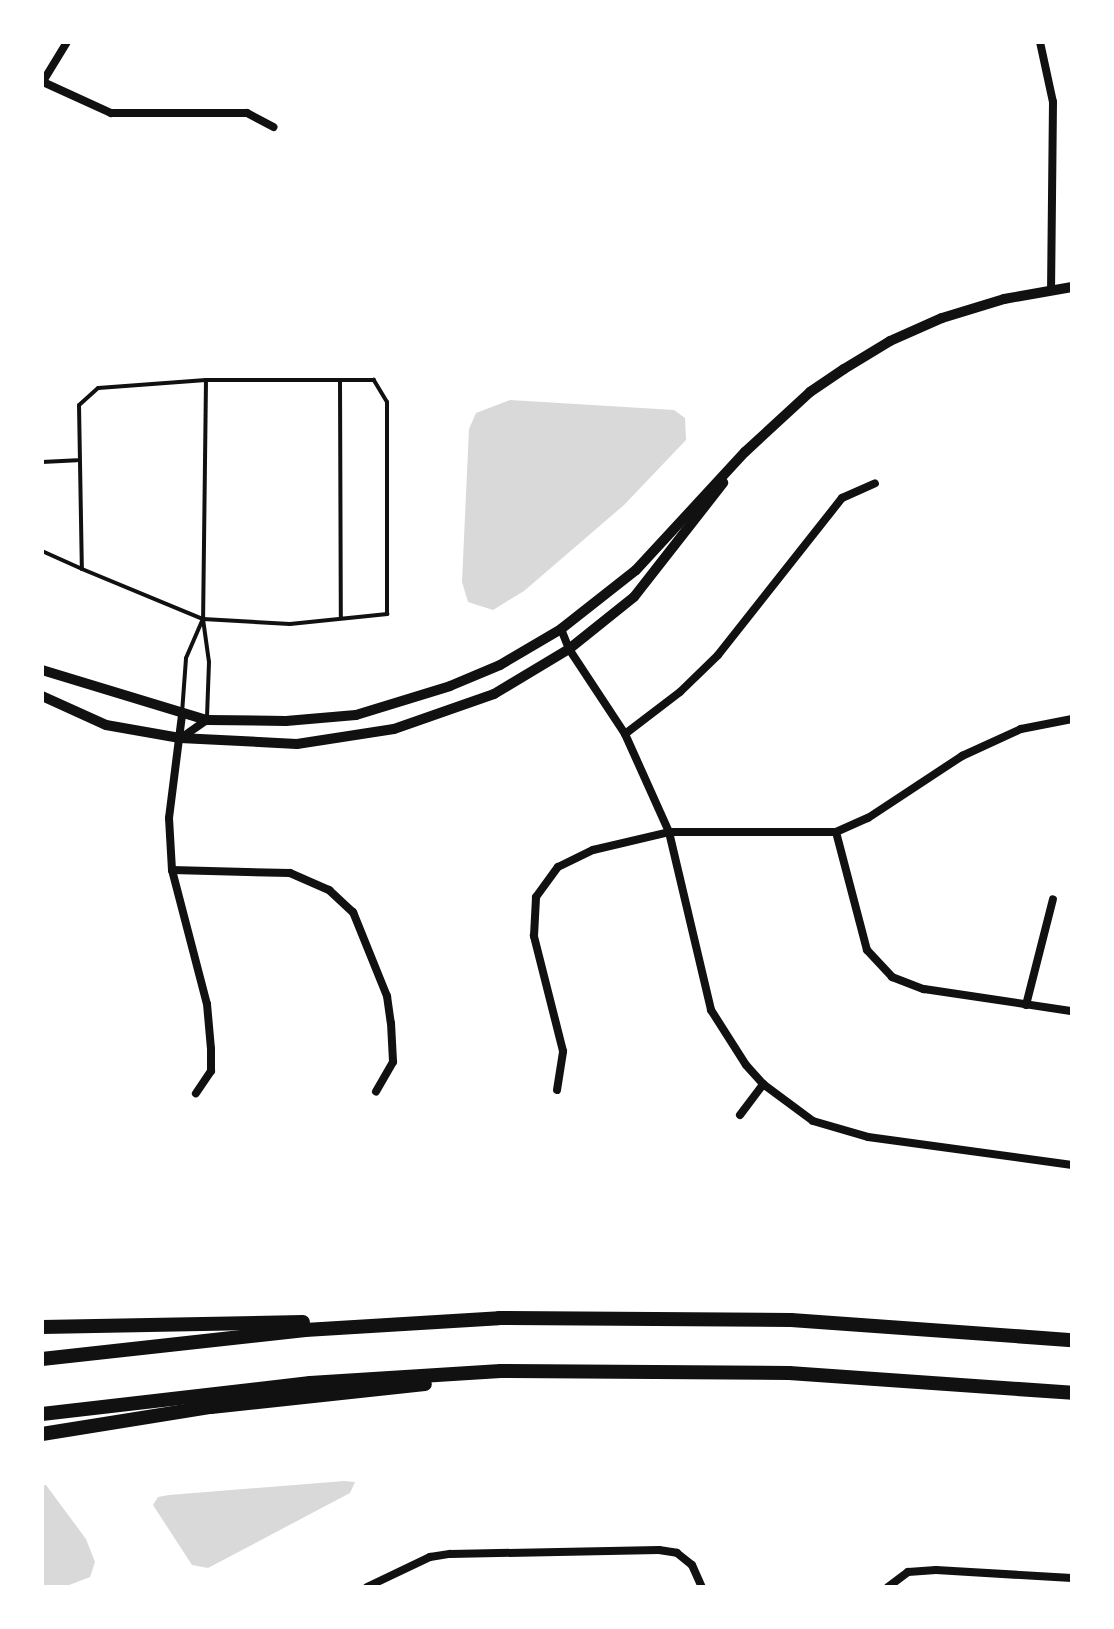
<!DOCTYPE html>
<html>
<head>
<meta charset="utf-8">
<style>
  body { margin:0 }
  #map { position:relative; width:1114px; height:1629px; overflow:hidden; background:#fff; font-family:"Zilla Slab",serif }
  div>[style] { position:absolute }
  .water>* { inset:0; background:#d9d9d9 }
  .service>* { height:4px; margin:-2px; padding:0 2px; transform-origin:2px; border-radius:2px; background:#111 }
  .minor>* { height:8px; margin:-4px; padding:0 4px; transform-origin:4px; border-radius:4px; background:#111 }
  .tertiary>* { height:10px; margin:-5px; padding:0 5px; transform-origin:5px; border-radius:5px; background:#111 }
  .motorway>* { height:14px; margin:-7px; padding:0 7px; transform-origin:7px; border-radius:7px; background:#111 }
  span { translate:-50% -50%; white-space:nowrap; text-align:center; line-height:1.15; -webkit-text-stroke:8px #fff; paint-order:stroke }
  .frame { position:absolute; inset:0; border:44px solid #fff; pointer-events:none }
</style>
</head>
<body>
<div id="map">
  <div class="water">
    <div style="clip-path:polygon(510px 400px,674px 410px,685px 418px,686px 440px,624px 505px,524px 591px,493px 610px,468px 602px,462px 582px,469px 429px,476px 413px)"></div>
    <div style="clip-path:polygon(344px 1481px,355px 1482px,350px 1493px,208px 1568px,192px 1565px,153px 1505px,158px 1497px,169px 1495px)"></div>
    <div style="clip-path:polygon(46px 1485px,86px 1539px,95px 1562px,90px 1577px,64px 1587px,42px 1587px,42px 1486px)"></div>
  </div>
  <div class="service">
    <div style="left:206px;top:380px;width:239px;rotate:90.7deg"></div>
    <div style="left:203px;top:619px;width:43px;rotate:82.1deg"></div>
    <div style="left:209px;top:662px;width:55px;rotate:92.1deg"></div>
    <div style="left:340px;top:380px;width:238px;rotate:89.8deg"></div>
    <div style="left:42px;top:462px;width:35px;rotate:-3deg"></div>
    <div style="left:42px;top:551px;width:44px;rotate:24.2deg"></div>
    <div style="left:82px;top:569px;width:131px;rotate:22.5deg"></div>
    <div style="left:203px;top:619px;width:87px;rotate:3.3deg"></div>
    <div style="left:290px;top:624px;width:98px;rotate:-5.9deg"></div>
    <div style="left:387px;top:614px;width:212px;rotate:-90deg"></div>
    <div style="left:387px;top:402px;width:26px;rotate:-121deg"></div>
    <div style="left:374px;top:380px;width:168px;rotate:180deg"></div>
    <div style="left:206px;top:380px;width:108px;rotate:175.8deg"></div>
    <div style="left:98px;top:388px;width:25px;rotate:138deg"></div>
    <div style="left:79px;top:405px;width:164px;rotate:89deg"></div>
    <div style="left:182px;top:713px;width:55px;rotate:-85.8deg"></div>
    <div style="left:186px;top:658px;width:40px;rotate:-66.6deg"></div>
  </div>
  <div class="minor">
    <div style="left:1040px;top:42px;width:61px;rotate:77.8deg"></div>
    <div style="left:1053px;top:102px;width:188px;rotate:90.6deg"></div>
    <div style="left:43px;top:82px;width:75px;rotate:24.5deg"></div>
    <div style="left:111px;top:113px;width:136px"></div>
    <div style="left:247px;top:113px;width:30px;rotate:28deg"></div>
    <div style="left:42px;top:83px;width:48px;rotate:-58.6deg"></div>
    <div style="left:561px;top:629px;width:22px;rotate:68deg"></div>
    <div style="left:569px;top:649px;width:102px;rotate:56.6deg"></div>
    <div style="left:625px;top:734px;width:107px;rotate:65.8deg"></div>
    <div style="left:669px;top:832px;width:183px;rotate:76.7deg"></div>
    <div style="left:711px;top:1010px;width:65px;rotate:57.5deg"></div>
    <div style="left:746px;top:1065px;width:25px;rotate:48deg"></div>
    <div style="left:763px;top:1084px;width:62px;rotate:36.5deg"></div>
    <div style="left:813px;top:1121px;width:57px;rotate:16.2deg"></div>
    <div style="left:868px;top:1137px;width:206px;rotate:7.8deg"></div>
    <div style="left:182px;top:715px;width:104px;rotate:97.2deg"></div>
    <div style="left:169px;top:818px;width:52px;rotate:86.7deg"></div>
    <div style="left:172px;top:870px;width:138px;rotate:75.4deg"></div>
    <div style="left:207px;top:1004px;width:45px;rotate:84.9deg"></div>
    <div style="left:211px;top:1049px;width:22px;rotate:90deg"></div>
    <div style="left:211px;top:1071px;width:27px;rotate:124deg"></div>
    <div style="left:625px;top:734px;width:69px;rotate:-37.4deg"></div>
    <div style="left:680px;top:692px;width:53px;rotate:-44.2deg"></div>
    <div style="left:718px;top:655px;width:200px;rotate:-51.7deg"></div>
    <div style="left:842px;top:498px;width:36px;rotate:-24deg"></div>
    <div style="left:181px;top:738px;width:32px;rotate:-35deg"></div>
    <div style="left:836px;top:832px;width:122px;rotate:75.3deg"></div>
    <div style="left:867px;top:950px;width:37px;rotate:47deg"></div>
    <div style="left:892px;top:977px;width:34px;rotate:21deg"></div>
    <div style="left:924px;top:989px;width:150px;rotate:8.5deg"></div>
    <div style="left:172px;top:870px;width:118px;rotate:1.5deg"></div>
    <div style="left:290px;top:873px;width:43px;rotate:23.6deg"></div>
    <div style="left:329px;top:890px;width:33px;rotate:43deg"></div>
    <div style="left:353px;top:912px;width:91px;rotate:68deg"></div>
    <div style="left:387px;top:996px;width:27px;rotate:82deg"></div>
    <div style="left:391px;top:1023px;width:39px;rotate:87deg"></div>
    <div style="left:393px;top:1062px;width:34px;rotate:120deg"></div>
    <div style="left:1026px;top:1005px;width:109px;rotate:-75.7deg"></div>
    <div style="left:557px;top:1090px;width:39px;rotate:-81deg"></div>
    <div style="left:563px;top:1051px;width:119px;rotate:-104.2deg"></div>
    <div style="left:534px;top:936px;width:39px;rotate:-87deg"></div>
    <div style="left:536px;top:897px;width:37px;rotate:-54deg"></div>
    <div style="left:558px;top:867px;width:39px;rotate:-26deg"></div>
    <div style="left:593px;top:850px;width:78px;rotate:-13.3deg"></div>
    <div style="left:669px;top:832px;width:167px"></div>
    <div style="left:836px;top:832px;width:35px;rotate:-24deg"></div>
    <div style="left:868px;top:818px;width:113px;rotate:-33.4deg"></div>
    <div style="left:962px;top:756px;width:65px;rotate:-24.6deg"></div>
    <div style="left:1021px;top:729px;width:52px;rotate:-11.1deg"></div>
    <div style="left:740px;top:1115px;width:39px;rotate:-53deg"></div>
    <div style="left:367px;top:1587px;width:70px;rotate:-25.5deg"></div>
    <div style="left:430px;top:1557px;width:20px;rotate:-9deg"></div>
    <div style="left:450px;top:1554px;width:209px;rotate:-1.1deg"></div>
    <div style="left:659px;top:1550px;width:18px;rotate:9deg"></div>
    <div style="left:677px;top:1553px;width:19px;rotate:39deg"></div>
    <div style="left:692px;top:1565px;width:24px;rotate:66deg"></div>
    <div style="left:888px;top:1587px;width:25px;rotate:-37deg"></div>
    <div style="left:908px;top:1572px;width:28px;rotate:-4deg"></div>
    <div style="left:936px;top:1570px;width:136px;rotate:3.4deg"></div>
  </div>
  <div class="tertiary">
    <div style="left:42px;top:670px;width:172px;rotate:16.9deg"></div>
    <div style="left:207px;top:720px;width:79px;rotate:0.7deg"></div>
    <div style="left:286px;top:721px;width:70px;rotate:-4.9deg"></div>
    <div style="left:356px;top:715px;width:98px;rotate:-17.1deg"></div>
    <div style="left:450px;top:686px;width:54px;rotate:-22.8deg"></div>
    <div style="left:500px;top:665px;width:71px;rotate:-30.5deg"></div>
    <div style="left:561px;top:629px;width:95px;rotate:-38.2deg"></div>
    <div style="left:636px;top:570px;width:161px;rotate:-47.3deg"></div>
    <div style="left:745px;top:452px;width:88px;rotate:-42.7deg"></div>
    <div style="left:810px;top:392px;width:41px;rotate:-34.1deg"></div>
    <div style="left:844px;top:369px;width:54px;rotate:-31.3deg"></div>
    <div style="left:890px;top:341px;width:57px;rotate:-23.9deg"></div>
    <div style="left:942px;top:318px;width:65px;rotate:-17deg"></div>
    <div style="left:1004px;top:299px;width:69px;rotate:-10deg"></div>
    <div style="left:42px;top:696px;width:70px;rotate:24.4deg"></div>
    <div style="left:106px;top:725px;width:75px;rotate:10deg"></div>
    <div style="left:180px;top:738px;width:117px;rotate:2.9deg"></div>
    <div style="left:297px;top:744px;width:98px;rotate:-8.8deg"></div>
    <div style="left:394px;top:729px;width:106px;rotate:-19.3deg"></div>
    <div style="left:494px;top:694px;width:87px;rotate:-31deg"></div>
    <div style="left:569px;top:649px;width:83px;rotate:-38.7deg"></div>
    <div style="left:634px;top:597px;width:145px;rotate:-52deg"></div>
  </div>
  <div class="motorway">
    <div style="left:42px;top:1327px;width:261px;rotate:-1.1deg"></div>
    <div style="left:42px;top:1359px;width:265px;rotate:-6.3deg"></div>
    <div style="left:305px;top:1330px;width:194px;rotate:-3.5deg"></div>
    <div style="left:499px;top:1318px;width:292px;rotate:0.4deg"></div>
    <div style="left:791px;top:1320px;width:282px;rotate:4.1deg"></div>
    <div style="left:42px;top:1414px;width:270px;rotate:-6.6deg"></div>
    <div style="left:310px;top:1383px;width:191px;rotate:-3.6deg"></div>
    <div style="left:501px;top:1371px;width:288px;rotate:0.4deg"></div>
    <div style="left:789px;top:1373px;width:284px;rotate:4deg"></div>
    <div style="left:42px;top:1434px;width:171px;rotate:-9.1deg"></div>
    <div style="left:211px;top:1407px;width:215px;rotate:-6.1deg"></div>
  </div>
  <div class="frame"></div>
</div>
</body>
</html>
